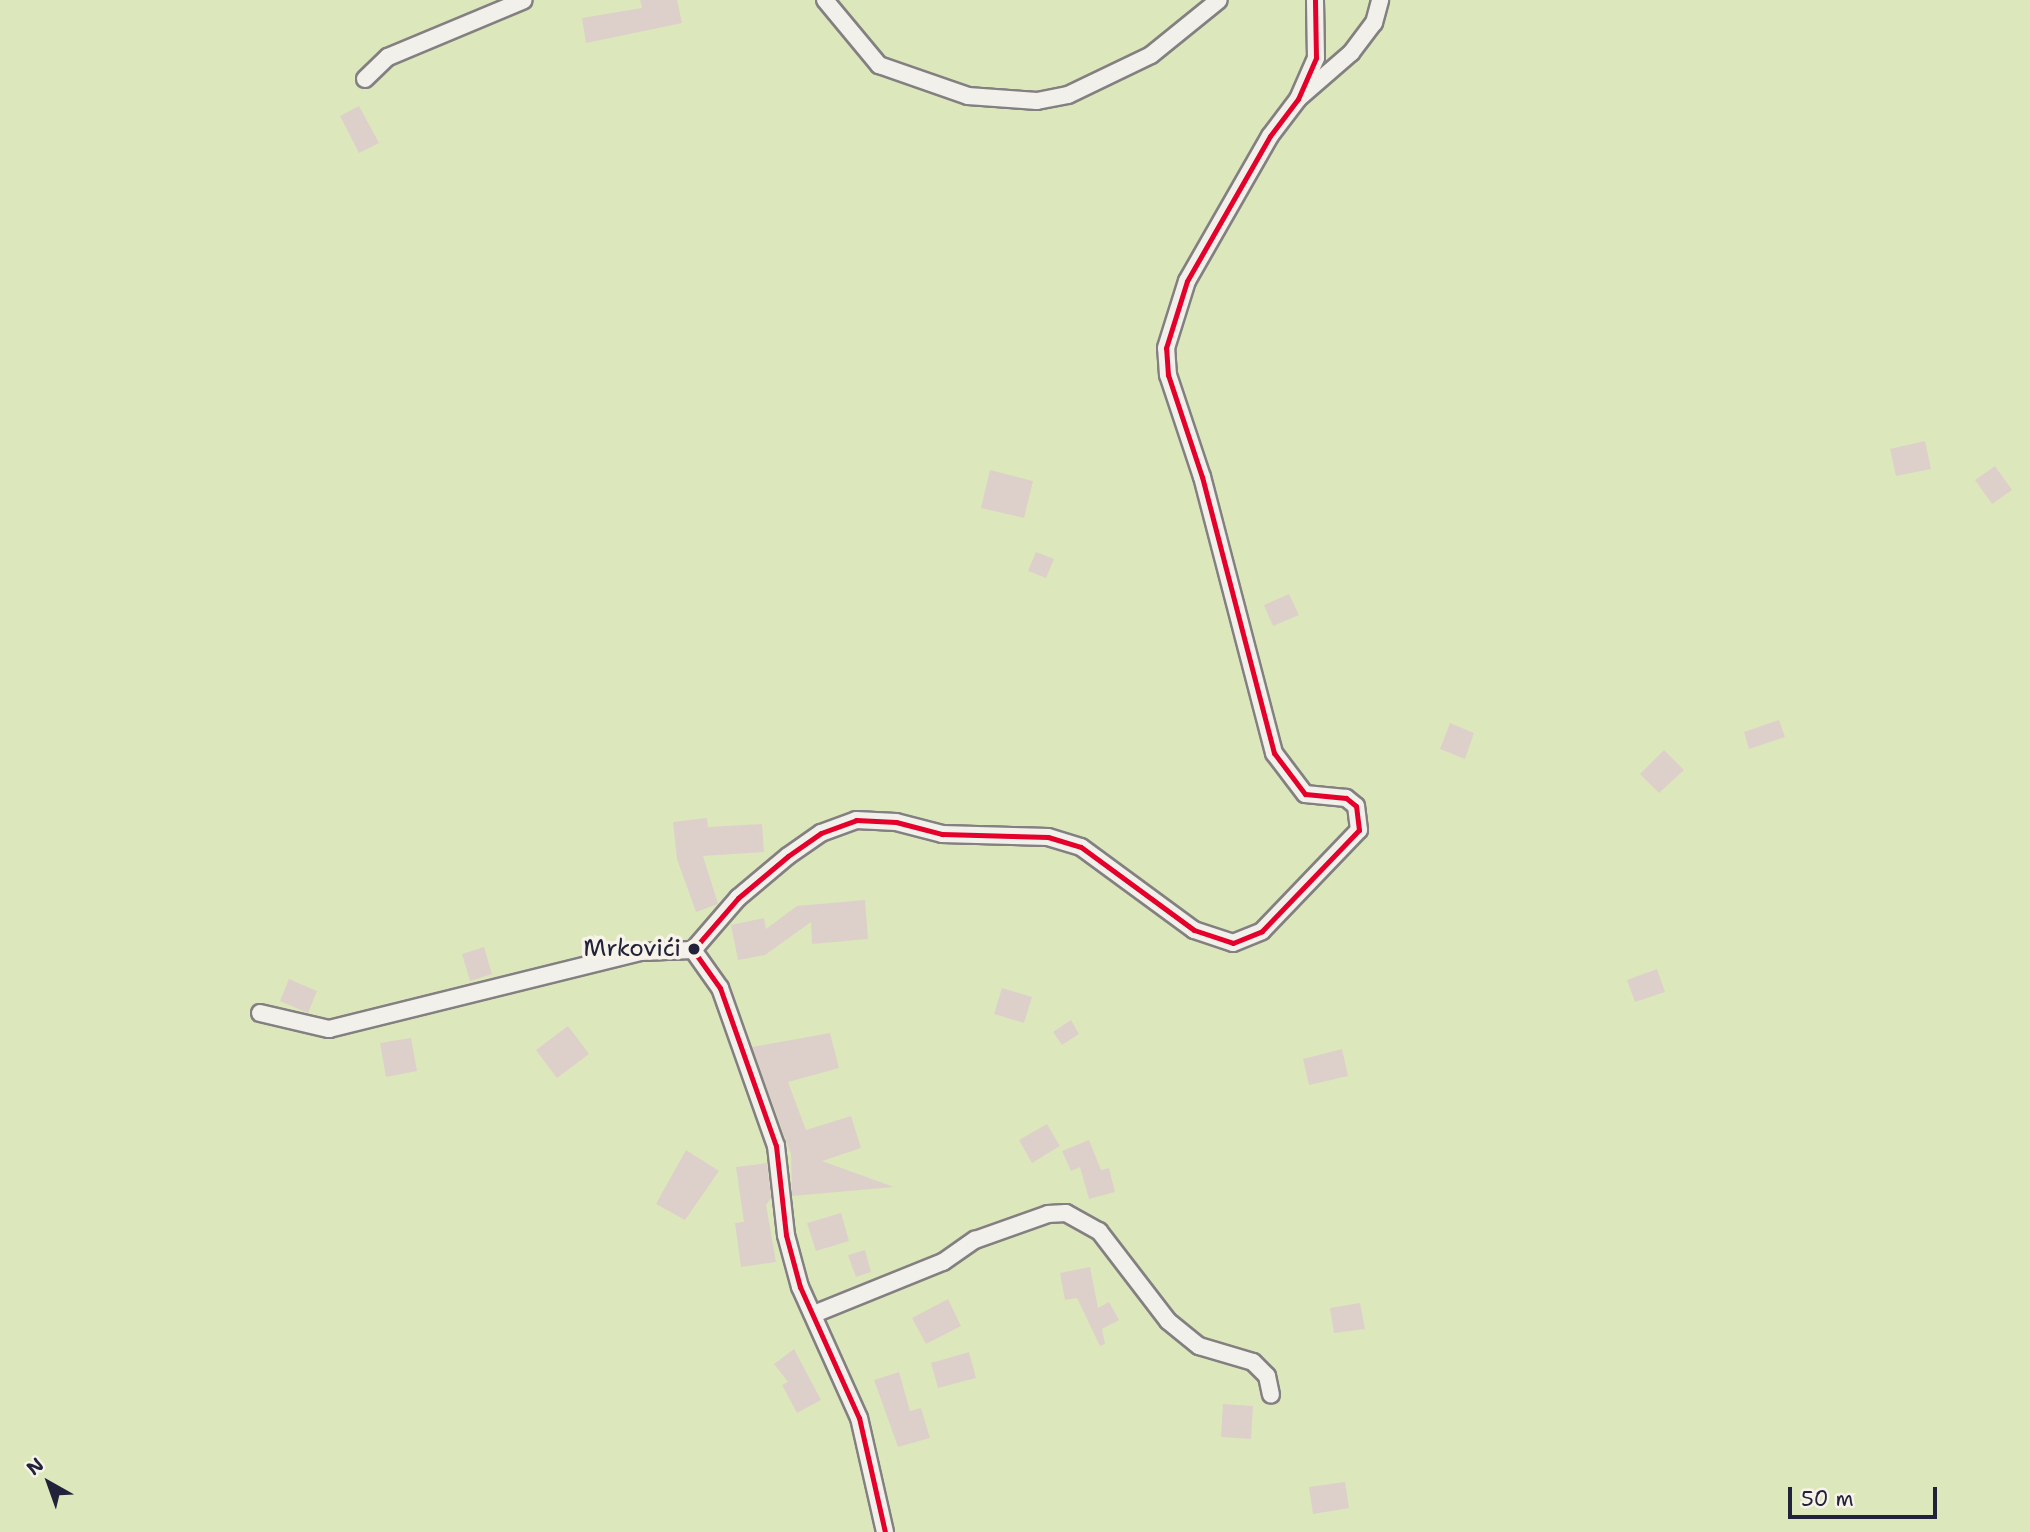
<!DOCTYPE html>
<html>
<head>
<meta charset="utf-8">
<style>
  body { margin:0 }
  #map { position:relative; width:2030px; height:1532px; overflow:hidden; background:#f2eae2; font-family:"Shantell Sans",sans-serif }
  div>[style] { position:absolute }
  .green>* { inset:0; background:#dde7bc }
  .building>* { inset:0; background:#ddd0ca }
  .roads { filter:drop-shadow(2px 0 #848082) drop-shadow(-2px 0 #848082) drop-shadow(0 2px #848082) drop-shadow(0 -2px #848082) }
  .minor>* { height:16px; margin:-8px; padding:0 8px; transform-origin:8px; border-radius:8px; background:#f2f0eb }
  .bus-1>* { height:5px; margin:-2.5px; padding:0 2.5px; transform-origin:2.5px; border-radius:2.5px; background:#e4002b }
  .dots>* { width:19px; height:19px; translate:-50% -50%; box-sizing:border-box; border:4px solid #f7f3e8; border-radius:50% }
  span { translate:-50% -50%; white-space:nowrap; text-align:center; line-height:1.15; -webkit-text-stroke:7px #f7f3e8; paint-order:stroke }
  .bus-label { font-size:24px; color:#22223b }
  .right { translate:-100% -50%; text-align:right }
  .north { position:absolute; left:14px; top:1448px; width:70px; height:70px; -webkit-text-stroke:5px #f7f3e8; paint-order:stroke; rotate:320deg; font-size:19px; font-weight:700; line-height:28px; text-align:center; color:#22223b }
  .north::after { content:''; display:block; margin:auto; width:24px; height:32px; background:#22223b; clip-path:polygon(50% 0,100% 100%,50% 72%,0 100%) }
  .scale { position:absolute; left:1788px; top:1487px; width:149px; height:32px; box-sizing:border-box; border:4px solid #22223b; border-top:0; padding-left:9px; font-size:21px; line-height:24px; white-space:nowrap; color:#22223b; -webkit-text-stroke:5px #f7f3e8; paint-order:stroke }
</style>
</head>
<body>
<div id="map">
  <div class="green">
    <div style="clip-path:polygon(0 0,2030px 0,2030px 1532px,0 1532px)"></div>
  </div>
  <div class="building">
    <div style="clip-path:polygon(640px 0,677px 0,682px 23px,586px 43px,582px 18px,642px 8px)"></div>
    <div style="clip-path:polygon(359px 106px,379px 143px,359px 153px,340px 116px)"></div>
    <div style="clip-path:polygon(1925px 441px,1931px 469px,1896px 476px,1890px 449px)"></div>
    <div style="clip-path:polygon(1995px 466px,2012px 490px,1992px 504px,1975px 480px)"></div>
    <div style="clip-path:polygon(990px 470px,1033px 481px,1024px 518px,981px 508px)"></div>
    <div style="clip-path:polygon(1036px 552px,1054px 559px,1046px 578px,1028px 571px)"></div>
    <div style="clip-path:polygon(1289px 594px,1299px 615px,1273px 626px,1264px 605px)"></div>
    <div style="clip-path:polygon(1779px 720px,1785px 737px,1749px 749px,1744px 732px)"></div>
    <div style="clip-path:polygon(1450px 723px,1474px 733px,1465px 759px,1440px 749px)"></div>
    <div style="clip-path:polygon(1664px 750px,1684px 770px,1659px 793px,1640px 774px)"></div>
    <div style="clip-path:polygon(707px 818px,708px 827px,762px 824px,764px 852px,703px 856px,718px 904px,696px 912px,677px 859px,673px 822px)"></div>
    <div style="clip-path:polygon(865px 900px,868px 939px,812px 944px,811px 922px,765px 955px,738px 960px,731px 925px,764px 918px,766px 929px,797px 906px)"></div>
    <div style="clip-path:polygon(484px 947px,492px 974px,470px 981px,462px 954px)"></div>
    <div style="clip-path:polygon(1657px 969px,1665px 992px,1635px 1002px,1627px 980px)"></div>
    <div style="clip-path:polygon(289px 979px,317px 991px,308px 1013px,280px 1001px)"></div>
    <div style="clip-path:polygon(1002px 988px,1032px 997px,1024px 1023px,994px 1014px)"></div>
    <div style="clip-path:polygon(1071px 1020px,1079px 1034px,1062px 1045px,1053px 1032px)"></div>
    <div style="clip-path:polygon(568px 1026px,589px 1054px,557px 1078px,536px 1050px)"></div>
    <div style="clip-path:polygon(830px 1033px,839px 1068px,788px 1082px,806px 1130px,851px 1116px,861px 1148px,822px 1161px,894px 1187px,792px 1196px,791px 1154px,752px 1047px)"></div>
    <div style="clip-path:polygon(411px 1038px,417px 1071px,386px 1077px,380px 1043px)"></div>
    <div style="clip-path:polygon(1342px 1049px,1348px 1076px,1309px 1085px,1303px 1059px)"></div>
    <div style="clip-path:polygon(1047px 1124px,1060px 1146px,1032px 1163px,1019px 1140px)"></div>
    <div style="clip-path:polygon(1089px 1140px,1101px 1170px,1109px 1168px,1115px 1192px,1089px 1199px,1080px 1167px,1071px 1171px,1062px 1151px)"></div>
    <div style="clip-path:polygon(686px 1150px,719px 1171px,685px 1220px,656px 1204px)"></div>
    <div style="clip-path:polygon(767px 1163px,771px 1198px,766px 1205px,776px 1262px,741px 1267px,735px 1223px,744px 1222px,736px 1167px)"></div>
    <div style="clip-path:polygon(841px 1213px,849px 1241px,816px 1251px,807px 1223px)"></div>
    <div style="clip-path:polygon(865px 1250px,871px 1272px,856px 1277px,848px 1255px)"></div>
    <div style="clip-path:polygon(1090px 1267px,1098px 1308px,1109px 1302px,1119px 1320px,1102px 1329px,1105px 1344px,1100px 1346px,1077px 1298px,1065px 1300px,1060px 1273px)"></div>
    <div style="clip-path:polygon(948px 1299px,961px 1326px,926px 1344px,912px 1318px)"></div>
    <div style="clip-path:polygon(1360px 1303px,1365px 1329px,1334px 1333px,1330px 1308px)"></div>
    <div style="clip-path:polygon(794px 1349px,821px 1400px,797px 1413px,782px 1385px,788px 1382px,774px 1364px)"></div>
    <div style="clip-path:polygon(969px 1352px,976px 1378px,938px 1388px,931px 1363px)"></div>
    <div style="clip-path:polygon(899px 1372px,910px 1411px,921px 1408px,930px 1438px,898px 1447px,874px 1380px)"></div>
    <div style="clip-path:polygon(1223px 1404px,1253px 1406px,1251px 1439px,1221px 1437px)"></div>
    <div style="clip-path:polygon(1345px 1482px,1349px 1508px,1313px 1514px,1309px 1487px)"></div>
  </div>
  <div class="roads">
    <div class="minor">
      <div style="left:825px;top:0;width:85px;rotate:50.3deg"></div>
      <div style="left:879px;top:65px;width:94px;rotate:19.2deg"></div>
      <div style="left:968px;top:96px;width:69px;rotate:4.1deg"></div>
      <div style="left:1037px;top:101px;width:32px;rotate:-11deg"></div>
      <div style="left:1068px;top:95px;width:92px;rotate:-25.7deg"></div>
      <div style="left:1151px;top:55px;width:87px;rotate:-39deg"></div>
      <div style="left:365px;top:79px;width:32px;rotate:-44deg"></div>
      <div style="left:388px;top:57px;width:147px;rotate:-22.7deg"></div>
      <div style="left:1299px;top:98px;width:69px;rotate:-40.9deg"></div>
      <div style="left:1351px;top:53px;width:38px;rotate:-53deg"></div>
      <div style="left:1374px;top:23px;width:24px;rotate:-75deg"></div>
      <div style="left:260px;top:1013px;width:71px;rotate:13.1deg"></div>
      <div style="left:329px;top:1029px;width:321px;rotate:-13.9deg"></div>
      <div style="left:641px;top:952px;width:52px;rotate:-2.2deg"></div>
      <div style="left:814px;top:1314px;width:139px;rotate:-22deg"></div>
      <div style="left:943px;top:1262px;width:39px;rotate:-35deg"></div>
      <div style="left:975px;top:1240px;width:77px;rotate:-19.6deg"></div>
      <div style="left:1048px;top:1214px;width:18px;rotate:-3deg"></div>
      <div style="left:1066px;top:1213px;width:38px;rotate:29deg"></div>
      <div style="left:1099px;top:1231px;width:113px;rotate:52.5deg"></div>
      <div style="left:1168px;top:1321px;width:40px;rotate:39deg"></div>
      <div style="left:1199px;top:1346px;width:56px;rotate:16.5deg"></div>
      <div style="left:1253px;top:1362px;width:20px;rotate:45deg"></div>
      <div style="left:1267px;top:1376px;width:19px;rotate:78deg"></div>
      <div style="left:885px;top:1532px;width:117px;rotate:-102.8deg"></div>
      <div style="left:859px;top:1418px;width:144px;rotate:-114.2deg"></div>
      <div style="left:800px;top:1287px;width:54px;rotate:-105.1deg"></div>
      <div style="left:786px;top:1235px;width:90px;rotate:-96.4deg"></div>
      <div style="left:776px;top:1146px;width:168px;rotate:-109.5deg"></div>
      <div style="left:720px;top:988px;width:47px;rotate:-125.4deg"></div>
      <div style="left:693px;top:950px;width:69px;rotate:-49.1deg"></div>
      <div style="left:738px;top:898px;width:65px;rotate:-40deg"></div>
      <div style="left:788px;top:856px;width:40px;rotate:-34.9deg"></div>
      <div style="left:821px;top:833px;width:37px;rotate:-20deg"></div>
      <div style="left:856px;top:820px;width:40px;rotate:2.9deg"></div>
      <div style="left:896px;top:822px;width:48px;rotate:14.6deg"></div>
      <div style="left:942px;top:834px;width:106px;rotate:1.6deg"></div>
      <div style="left:1048px;top:837px;width:34px;rotate:17deg"></div>
      <div style="left:1081px;top:847px;width:140px;rotate:36.3deg"></div>
      <div style="left:1194px;top:930px;width:41px;rotate:18.4deg"></div>
      <div style="left:1233px;top:943px;width:31px;rotate:-22deg"></div>
      <div style="left:1262px;top:931px;width:140px;rotate:-46.2deg"></div>
      <div style="left:1359px;top:830px;width:24px;rotate:-97deg"></div>
      <div style="left:1356px;top:806px;width:13px;rotate:-141deg"></div>
      <div style="left:1346px;top:798px;width:41px;rotate:-174.4deg"></div>
      <div style="left:1305px;top:794px;width:51px;rotate:-127.1deg"></div>
      <div style="left:1274px;top:753px;width:285px;rotate:-104.6deg"></div>
      <div style="left:1202px;top:477px;width:108px;rotate:-108.4deg"></div>
      <div style="left:1168px;top:375px;width:27px;rotate:-94deg"></div>
      <div style="left:1166px;top:348px;width:70px;rotate:-72.6deg"></div>
      <div style="left:1187px;top:281px;width:167px;rotate:-60.2deg"></div>
      <div style="left:1270px;top:136px;width:46px;rotate:-52.9deg"></div>
      <div style="left:1298px;top:99px;width:45px;rotate:-66.3deg"></div>
      <div style="left:1316px;top:58px;width:58px;rotate:-91deg"></div>
    </div>
  </div>
  <div class="bus-1">
    <div style="left:885px;top:1532px;width:117px;rotate:-102.8deg"></div>
    <div style="left:859px;top:1418px;width:144px;rotate:-114.2deg"></div>
    <div style="left:800px;top:1287px;width:54px;rotate:-105.1deg"></div>
    <div style="left:786px;top:1235px;width:90px;rotate:-96.4deg"></div>
    <div style="left:776px;top:1146px;width:168px;rotate:-109.5deg"></div>
    <div style="left:720px;top:988px;width:47px;rotate:-125.4deg"></div>
    <div style="left:693px;top:950px;width:69px;rotate:-49.1deg"></div>
    <div style="left:738px;top:898px;width:65px;rotate:-40deg"></div>
    <div style="left:788px;top:856px;width:40px;rotate:-34.9deg"></div>
    <div style="left:821px;top:833px;width:37px;rotate:-20deg"></div>
    <div style="left:856px;top:820px;width:40px;rotate:2.9deg"></div>
    <div style="left:896px;top:822px;width:48px;rotate:14.6deg"></div>
    <div style="left:942px;top:834px;width:106px;rotate:1.6deg"></div>
    <div style="left:1048px;top:837px;width:34px;rotate:17deg"></div>
    <div style="left:1081px;top:847px;width:140px;rotate:36.3deg"></div>
    <div style="left:1194px;top:930px;width:41px;rotate:18.4deg"></div>
    <div style="left:1233px;top:943px;width:31px;rotate:-22deg"></div>
    <div style="left:1262px;top:931px;width:140px;rotate:-46.2deg"></div>
    <div style="left:1359px;top:830px;width:24px;rotate:-97deg"></div>
    <div style="left:1356px;top:806px;width:13px;rotate:-141deg"></div>
    <div style="left:1346px;top:798px;width:41px;rotate:-174.4deg"></div>
    <div style="left:1305px;top:794px;width:51px;rotate:-127.1deg"></div>
    <div style="left:1274px;top:753px;width:285px;rotate:-104.6deg"></div>
    <div style="left:1202px;top:477px;width:108px;rotate:-108.4deg"></div>
    <div style="left:1168px;top:375px;width:27px;rotate:-94deg"></div>
    <div style="left:1166px;top:348px;width:70px;rotate:-72.6deg"></div>
    <div style="left:1187px;top:281px;width:167px;rotate:-60.2deg"></div>
    <div style="left:1270px;top:136px;width:46px;rotate:-52.9deg"></div>
    <div style="left:1298px;top:99px;width:45px;rotate:-66.3deg"></div>
    <div style="left:1316px;top:58px;width:58px;rotate:-91deg"></div>
  </div>
  <div class="dots">
    <div style="left:694px;top:949px;background:#22223b"></div>
  </div>
  <div class="bus-label">
    <span class="right" style="left:681px;top:949px">Mrkovići</span>
  </div>
  <div class="north">N</div>
  <div class="scale">50 m</div>
</div>
</body>
</html>
